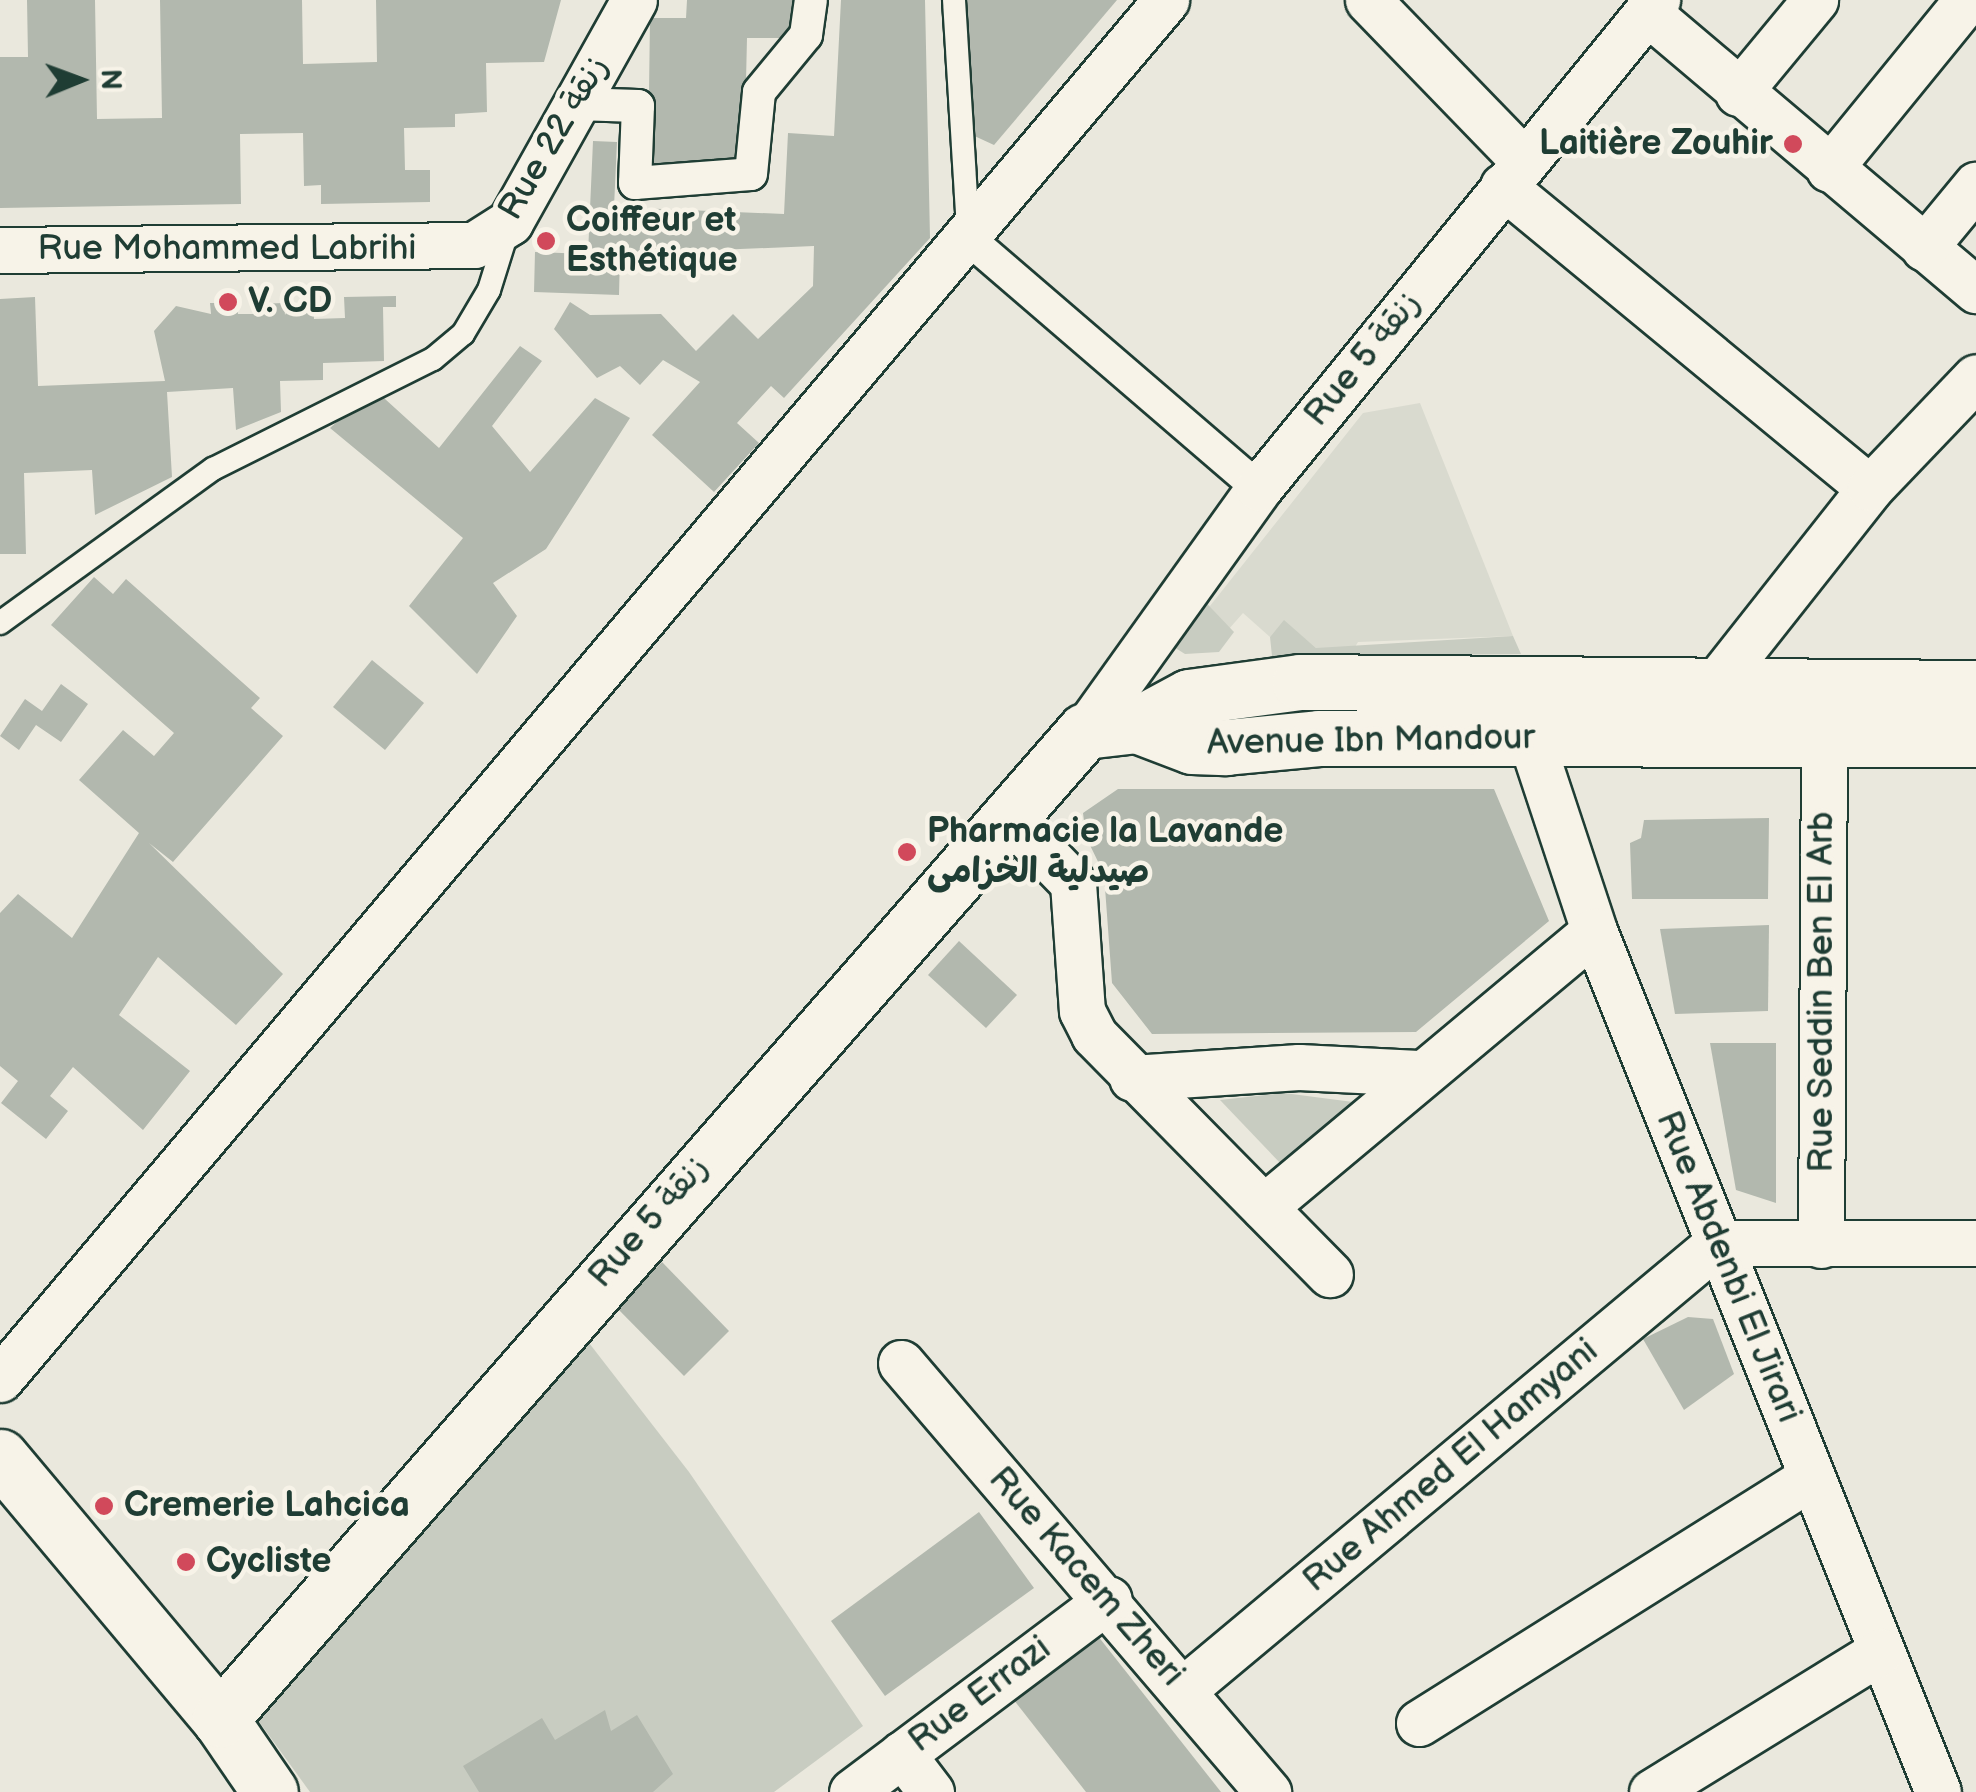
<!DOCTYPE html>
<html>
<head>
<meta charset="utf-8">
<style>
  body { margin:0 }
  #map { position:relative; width:1976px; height:1792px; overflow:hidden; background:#eae8dd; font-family:"Balsamiq Sans","Playpen Sans Arabic",sans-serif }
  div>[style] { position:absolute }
  .built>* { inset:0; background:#d9dacf }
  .green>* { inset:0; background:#c8ccc1 }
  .building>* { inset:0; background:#b2b8ae }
  .roads { filter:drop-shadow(2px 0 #1f3d34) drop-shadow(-2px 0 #1f3d34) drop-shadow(0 2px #1f3d34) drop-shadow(0 -2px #1f3d34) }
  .service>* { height:22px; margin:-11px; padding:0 11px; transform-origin:11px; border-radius:11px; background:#f7f3e8 }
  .pedestrian>* { height:32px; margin:-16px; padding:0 16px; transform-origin:16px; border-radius:16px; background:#f7f3e8 }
  .minor>* { height:45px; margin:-22.5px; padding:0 22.5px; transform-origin:22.5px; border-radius:22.5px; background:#f7f3e8 }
  .tertiary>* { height:55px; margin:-27.5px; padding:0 27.5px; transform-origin:27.5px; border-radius:27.5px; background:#f7f3e8 }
  .dots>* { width:28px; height:28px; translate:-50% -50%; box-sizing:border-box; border:5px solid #f7f3e8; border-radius:50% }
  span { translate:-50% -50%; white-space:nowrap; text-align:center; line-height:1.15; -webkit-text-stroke:9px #f7f3e8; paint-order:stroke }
  .street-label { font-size:35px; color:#1f3d34 }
  .poi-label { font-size:35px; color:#1f3d34; font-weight:700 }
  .right { translate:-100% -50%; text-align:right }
  .left { translate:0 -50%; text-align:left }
  .north { position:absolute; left:30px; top:30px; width:100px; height:100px; -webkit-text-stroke:8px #f7f3e8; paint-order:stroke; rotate:89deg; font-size:28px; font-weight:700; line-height:40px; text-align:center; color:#1f3d34 }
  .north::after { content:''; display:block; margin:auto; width:35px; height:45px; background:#1f3d34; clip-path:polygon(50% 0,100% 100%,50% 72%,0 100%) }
</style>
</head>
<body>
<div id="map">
  <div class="built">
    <div style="clip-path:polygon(1420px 403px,1513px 636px,1358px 642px,1352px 652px,1316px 648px,1284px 621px,1270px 637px,1243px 613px,1228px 630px,1206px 611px,1363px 413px)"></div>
  </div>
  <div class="green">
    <div style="clip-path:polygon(1192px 588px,1234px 632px,1219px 652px,1185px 654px,1169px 644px)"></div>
    <div style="clip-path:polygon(1284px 620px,1316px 648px,1513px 636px,1521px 654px,1272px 656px,1270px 637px)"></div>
    <div style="clip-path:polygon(1284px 1093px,1353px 1102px,1283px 1166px,1220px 1100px)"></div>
    <div style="clip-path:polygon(579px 1330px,689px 1472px,863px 1726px,774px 1792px,310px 1792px,252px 1712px)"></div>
  </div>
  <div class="building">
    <div style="clip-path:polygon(27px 0,95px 0,97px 119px,162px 118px,160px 0,302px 0,303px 64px,377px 62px,376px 0,561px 0,544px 62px,486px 63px,487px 112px,455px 114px,455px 127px,404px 128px,405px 170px,430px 170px,430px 202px,321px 204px,321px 185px,304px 186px,303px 133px,240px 134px,241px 204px,0 208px,0 57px,28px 57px)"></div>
    <div style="clip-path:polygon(687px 0,800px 0,800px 38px,747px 38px,744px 169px,648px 168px,650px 18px,686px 18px)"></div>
    <div style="clip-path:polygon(841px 0,925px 0,930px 238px,784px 398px,771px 386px,737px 423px,759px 443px,714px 492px,652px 435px,700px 382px,663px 360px,640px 385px,620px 366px,597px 378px,554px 329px,570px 302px,590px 315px,661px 314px,696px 351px,733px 314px,758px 339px,813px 286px,814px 246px,620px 254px,619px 295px,534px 292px,535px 252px,588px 254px,593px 141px,617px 142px,614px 207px,784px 214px,788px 133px,834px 136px)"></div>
    <div style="clip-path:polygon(964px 0,1117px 0,994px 145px,968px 133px)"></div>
    <div style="clip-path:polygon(396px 296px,396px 307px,383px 307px,384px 361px,323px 363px,323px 380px,280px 381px,281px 412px,236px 430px,233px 388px,167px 392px,172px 477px,95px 515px,92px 470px,24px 473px,26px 554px,0 554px,0 299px,35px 297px,38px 386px,165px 381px,154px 331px,176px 306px,211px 314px,210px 303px,237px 303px,238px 314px,256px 314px,256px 304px,284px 303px,285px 315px,290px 305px,313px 304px,314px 319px,345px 318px,344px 297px)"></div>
    <div style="clip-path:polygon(520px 346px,542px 361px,492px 426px,530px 472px,595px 398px,630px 418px,546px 549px,493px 583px,517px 616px,477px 674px,409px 606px,463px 538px,330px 428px,374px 389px,439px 448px)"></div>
    <div style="clip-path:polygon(94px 577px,113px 594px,126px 579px,260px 698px,251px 708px,283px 736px,173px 862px,149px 843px,283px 974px,236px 1025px,158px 957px,119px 1015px,190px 1071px,143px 1130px,73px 1067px,50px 1096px,68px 1111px,46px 1139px,1px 1103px,18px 1081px,0 1066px,0 913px,18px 894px,72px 938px,139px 833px,79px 780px,123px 730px,154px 756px,174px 733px,51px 625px)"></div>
    <div style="clip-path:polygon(372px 660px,424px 703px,385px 750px,333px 707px)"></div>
    <div style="clip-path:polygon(61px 684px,88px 704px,61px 742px,36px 725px,19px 750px,0 736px,25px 699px,42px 711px)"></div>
    <div style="clip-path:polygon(1118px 789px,1494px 789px,1549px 921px,1416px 1032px,1152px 1034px,1112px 983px,1104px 874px,1086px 837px,1083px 813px)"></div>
    <div style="clip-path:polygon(1769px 818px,1768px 899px,1632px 899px,1630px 843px,1641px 838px,1644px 820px)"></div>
    <div style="clip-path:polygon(1769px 925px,1768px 1011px,1675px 1014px,1660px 929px)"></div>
    <div style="clip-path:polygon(959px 941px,1017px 995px,986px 1028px,928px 975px)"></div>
    <div style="clip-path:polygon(1710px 1043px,1776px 1043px,1776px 1203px,1736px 1190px)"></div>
    <div style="clip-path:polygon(662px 1262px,729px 1331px,684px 1376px,616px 1307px)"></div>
    <div style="clip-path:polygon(1688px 1317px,1713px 1319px,1734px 1374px,1684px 1410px,1643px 1339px)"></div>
    <div style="clip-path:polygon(979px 1512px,1034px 1588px,885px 1696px,831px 1621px)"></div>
    <div style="clip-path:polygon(1090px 1626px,1221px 1792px,1086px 1792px,1006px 1690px)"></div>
    <div style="clip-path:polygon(605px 1710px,611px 1731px,637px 1715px,673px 1774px,653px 1792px,479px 1792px,463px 1766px,542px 1718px,555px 1740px)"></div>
  </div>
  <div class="roads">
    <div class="service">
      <div style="left:954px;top:0;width:230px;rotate:86.5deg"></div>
      <div style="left:0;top:623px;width:263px;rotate:-35.9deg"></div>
      <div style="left:213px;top:469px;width:246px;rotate:-26.6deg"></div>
      <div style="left:433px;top:359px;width:39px;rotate:-40deg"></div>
      <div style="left:463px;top:334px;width:51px;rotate:-59.4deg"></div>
      <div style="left:489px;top:290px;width:67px;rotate:-72.6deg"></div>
    </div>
    <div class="pedestrian">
      <div style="left:576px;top:104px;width:62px;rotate:1.8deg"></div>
      <div style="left:638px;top:106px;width:77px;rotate:92.2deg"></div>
      <div style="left:635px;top:183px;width:116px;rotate:-4.4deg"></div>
      <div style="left:751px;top:174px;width:82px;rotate:-84.4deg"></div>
      <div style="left:759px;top:92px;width:74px;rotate:-50.5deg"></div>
      <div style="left:806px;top:35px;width:35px;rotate:-82deg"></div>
      <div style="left:969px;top:239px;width:382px;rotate:40.7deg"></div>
    </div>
    <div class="minor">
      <div style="left:1368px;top:0;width:224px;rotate:45.9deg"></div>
      <div style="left:1647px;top:12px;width:431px;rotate:40.2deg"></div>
      <div style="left:1738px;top:93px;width:121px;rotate:-50.4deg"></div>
      <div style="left:1829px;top:169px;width:218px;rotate:-50.8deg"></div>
      <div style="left:1503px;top:186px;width:475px;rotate:39.5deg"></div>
      <div style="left:1924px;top:248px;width:82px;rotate:-50.5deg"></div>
      <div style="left:0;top:250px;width:474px;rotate:-0.6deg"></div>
      <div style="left:474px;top:245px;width:43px;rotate:-32.6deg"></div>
      <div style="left:510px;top:222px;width:254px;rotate:-60.8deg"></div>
      <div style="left:1713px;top:687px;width:253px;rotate:-51.7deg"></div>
      <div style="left:1870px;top:488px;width:153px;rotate:-46.3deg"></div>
      <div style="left:1085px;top:731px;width:299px;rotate:-54.4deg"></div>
      <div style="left:1259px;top:488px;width:630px;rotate:-50.8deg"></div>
      <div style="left:1530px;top:737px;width:204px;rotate:71.7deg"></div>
      <div style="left:1594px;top:931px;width:927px;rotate:68.22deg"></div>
      <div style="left:1006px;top:814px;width:96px;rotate:45.8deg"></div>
      <div style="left:1073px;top:883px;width:128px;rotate:86deg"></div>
      <div style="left:1082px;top:1011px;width:27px;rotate:63deg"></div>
      <div style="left:1094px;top:1035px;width:336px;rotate:45.4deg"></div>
      <div style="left:1132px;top:1078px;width:167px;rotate:-3.8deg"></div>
      <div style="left:1299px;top:1067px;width:119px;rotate:2.9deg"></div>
      <div style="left:1264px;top:1207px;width:430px;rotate:-39.9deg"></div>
      <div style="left:1821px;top:1245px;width:506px;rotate:-89.66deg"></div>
      <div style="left:901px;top:1363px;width:565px;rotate:49.45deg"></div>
      <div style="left:0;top:1379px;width:1806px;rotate:-49.78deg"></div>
      <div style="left:1184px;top:1689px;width:696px;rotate:-39.87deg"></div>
      <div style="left:1718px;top:1243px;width:258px"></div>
      <div style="left:1419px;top:1723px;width:463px;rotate:-32.1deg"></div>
      <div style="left:902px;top:1754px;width:48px;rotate:52.7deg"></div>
      <div style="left:852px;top:1792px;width:321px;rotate:-36.9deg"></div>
      <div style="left:1652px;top:1792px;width:268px;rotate:-31.6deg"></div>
    </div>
    <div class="tertiary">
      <div style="left:1137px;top:725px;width:59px;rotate:20.9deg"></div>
      <div style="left:1192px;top:746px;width:34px;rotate:2deg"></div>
      <div style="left:1226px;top:747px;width:93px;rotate:-5.5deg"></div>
      <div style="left:1319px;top:738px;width:657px;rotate:0.09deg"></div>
      <div style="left:0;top:1457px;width:342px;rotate:50deg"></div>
      <div style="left:220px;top:1719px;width:88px;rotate:55.6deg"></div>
      <div style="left:220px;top:1719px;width:1313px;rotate:-48.8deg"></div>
      <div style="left:1085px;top:731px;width:52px;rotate:-6.6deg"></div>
      <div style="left:1137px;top:725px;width:59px;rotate:-28.3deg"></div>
      <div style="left:1189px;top:697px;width:112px;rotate:-7.7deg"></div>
      <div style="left:1300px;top:682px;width:676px;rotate:0.51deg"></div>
    </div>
  </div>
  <div class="dots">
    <div style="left:1793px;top:144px;background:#d1495b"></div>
    <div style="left:546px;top:241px;background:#d1495b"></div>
    <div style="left:228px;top:302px;background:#d1495b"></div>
    <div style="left:907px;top:852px;background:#d1495b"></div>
    <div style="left:104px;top:1506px;background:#d1495b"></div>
    <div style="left:186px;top:1562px;background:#d1495b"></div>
  </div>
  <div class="street-label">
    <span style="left:554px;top:138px;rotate:-60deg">Rue 22 زنقة</span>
    <span style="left:227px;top:249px">Rue Mohammed Labrihi</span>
    <span style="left:1363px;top:359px;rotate:-51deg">Rue 5 زنقة</span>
    <span style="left:1371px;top:741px;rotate:-1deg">Avenue Ibn Mandour</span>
    <span style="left:1822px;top:992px;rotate:-90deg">Rue Seddin Ben El Arb</span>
    <span style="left:649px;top:1222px;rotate:-49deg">Rue 5 زنقة</span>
    <span style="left:1728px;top:1267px;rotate:68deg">Rue Abdenbi El Jirari</span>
    <span style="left:1451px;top:1466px;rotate:-40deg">Rue Ahmed El Hamyani</span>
    <span style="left:1086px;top:1577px;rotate:49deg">Rue Kacem Zheri</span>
    <span style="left:980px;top:1695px;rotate:-37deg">Rue Errazi</span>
  </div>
  <div class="poi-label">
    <span class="right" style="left:1773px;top:144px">Laitière Zouhir</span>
    <span class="left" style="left:566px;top:241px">Coiffeur et<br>Esthétique</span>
    <span class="left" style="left:248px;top:302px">V. CD</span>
    <span class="left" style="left:927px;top:852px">Pharmacie la Lavande<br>صيدلية الخزامى</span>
    <span class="left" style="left:124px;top:1506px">Cremerie Lahcica</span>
    <span class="left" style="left:206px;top:1562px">Cycliste</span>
  </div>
  <div class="north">N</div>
</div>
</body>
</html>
